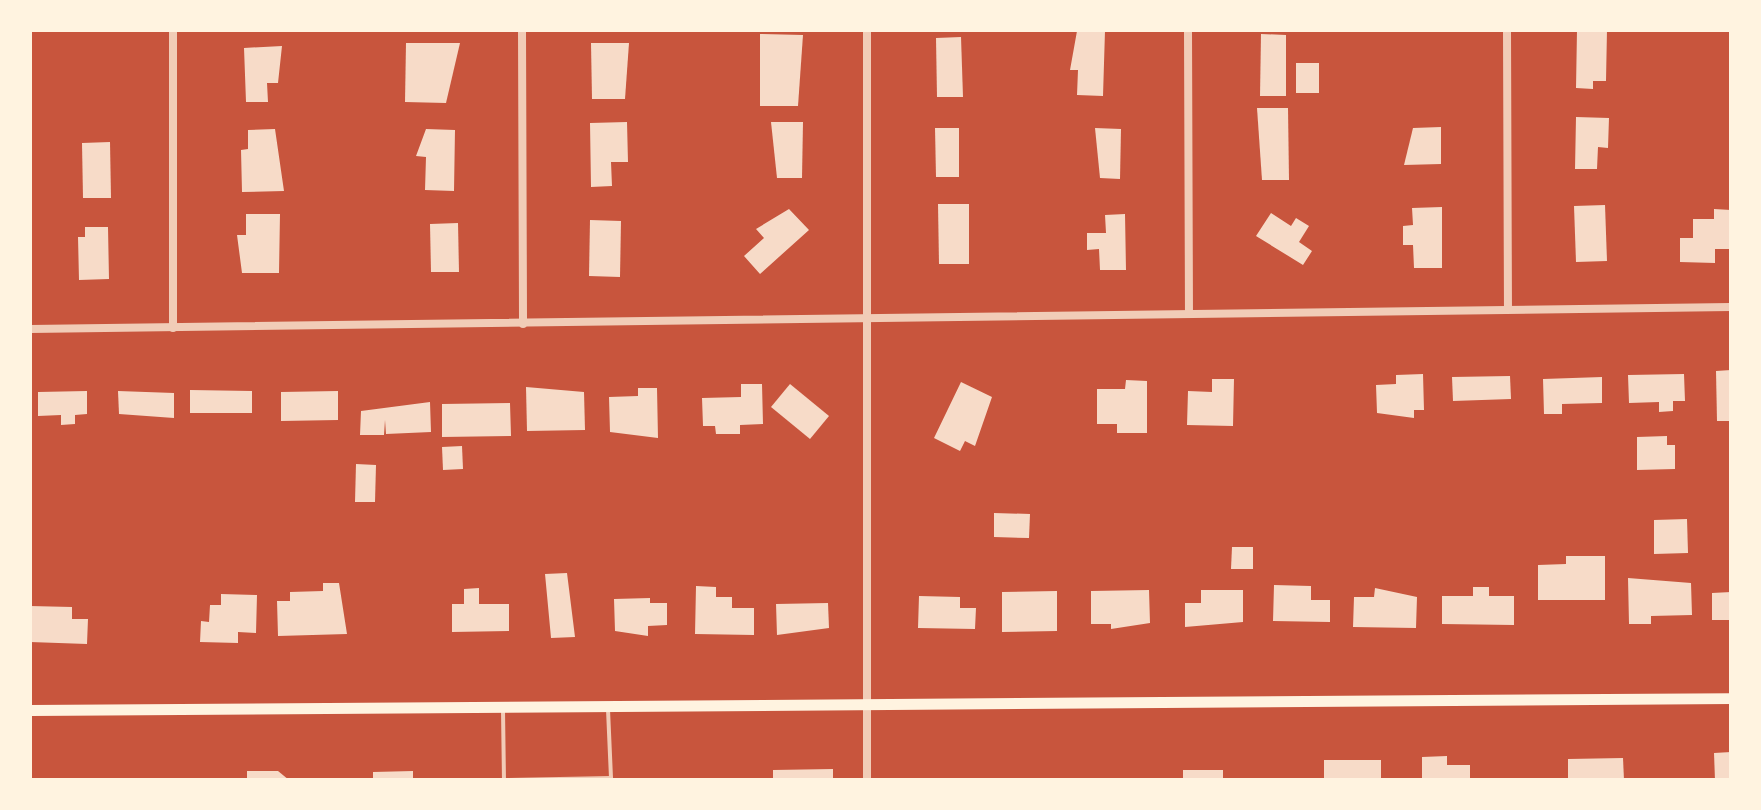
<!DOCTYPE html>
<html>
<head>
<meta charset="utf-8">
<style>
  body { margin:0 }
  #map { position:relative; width:1761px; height:810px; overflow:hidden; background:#c8553d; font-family:"Space Grotesk",sans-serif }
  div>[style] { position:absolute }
  .building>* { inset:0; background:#f7dbc8 }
  .service>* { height:4px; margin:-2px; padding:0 2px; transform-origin:2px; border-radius:2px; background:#f1ccb7 }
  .minor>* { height:8px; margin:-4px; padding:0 4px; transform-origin:4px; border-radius:4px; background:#f1ccb7 }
  .secondary>* { height:11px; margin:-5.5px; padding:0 5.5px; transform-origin:5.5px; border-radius:5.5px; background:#fff3e0 }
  span { translate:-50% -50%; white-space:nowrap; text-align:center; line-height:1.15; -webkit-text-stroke:10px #fff3e0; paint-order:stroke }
  .frame { position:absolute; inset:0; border:32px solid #fff3e0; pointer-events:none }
</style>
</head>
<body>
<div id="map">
  <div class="building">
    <div style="clip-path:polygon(1577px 30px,1607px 30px,1606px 81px,1593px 81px,1593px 89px,1576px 88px)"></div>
    <div style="clip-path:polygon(1077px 31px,1105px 31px,1103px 96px,1077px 95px,1078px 70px,1070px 70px)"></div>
    <div style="clip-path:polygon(760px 34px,803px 35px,798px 106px,760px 106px)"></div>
    <div style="clip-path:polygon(1261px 34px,1286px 35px,1286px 96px,1260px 96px)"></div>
    <div style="clip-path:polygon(961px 37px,963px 97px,937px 97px,936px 38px)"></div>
    <div style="clip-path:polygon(406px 43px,460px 43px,446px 103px,405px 102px)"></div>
    <div style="clip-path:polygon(591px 43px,629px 43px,625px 99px,592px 99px)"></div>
    <div style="clip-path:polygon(282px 46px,278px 83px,267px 83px,268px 102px,246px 102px,244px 48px)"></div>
    <div style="clip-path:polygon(1296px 63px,1319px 63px,1319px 93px,1296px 93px)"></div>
    <div style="clip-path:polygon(1257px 108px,1288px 108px,1289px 180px,1262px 180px)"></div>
    <div style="clip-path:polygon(1576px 117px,1609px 118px,1608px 148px,1598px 147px,1597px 169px,1575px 169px)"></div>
    <div style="clip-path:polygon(627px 122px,628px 162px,611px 162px,612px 186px,591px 187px,590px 123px)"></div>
    <div style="clip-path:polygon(771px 122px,803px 122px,802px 178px,777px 178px)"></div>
    <div style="clip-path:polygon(1441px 127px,1441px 164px,1404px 165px,1413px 128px)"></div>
    <div style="clip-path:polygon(935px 128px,959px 128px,959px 177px,936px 177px)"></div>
    <div style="clip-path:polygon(1095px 128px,1121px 129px,1120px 179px,1100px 178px)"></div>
    <div style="clip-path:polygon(275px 129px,284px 191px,242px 192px,241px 150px,248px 149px,248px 130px)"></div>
    <div style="clip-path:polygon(426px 129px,455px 130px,454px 191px,425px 190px,426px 157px,416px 156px)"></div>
    <div style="clip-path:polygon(110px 142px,111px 198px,83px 198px,82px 143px)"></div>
    <div style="clip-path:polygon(938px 204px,969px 204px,969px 264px,939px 264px)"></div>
    <div style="clip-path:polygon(1605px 205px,1607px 261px,1576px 262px,1574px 206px)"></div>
    <div style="clip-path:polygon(1442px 207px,1442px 268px,1414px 268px,1413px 245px,1403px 245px,1403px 226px,1413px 225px,1412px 208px)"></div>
    <div style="clip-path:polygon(789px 209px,809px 230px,760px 274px,744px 256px,764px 238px,756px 229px)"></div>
    <div style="clip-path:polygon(1714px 209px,1731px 210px,1731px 249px,1715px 249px,1715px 263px,1680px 262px,1680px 238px,1693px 238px,1693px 219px,1714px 219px)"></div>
    <div style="clip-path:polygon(1271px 213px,1291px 226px,1296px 218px,1309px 226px,1299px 242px,1312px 251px,1303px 265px,1256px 236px)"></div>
    <div style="clip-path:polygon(246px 214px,280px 214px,279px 273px,242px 273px,237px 235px,246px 235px)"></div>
    <div style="clip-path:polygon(1125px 214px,1126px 270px,1100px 270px,1099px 249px,1087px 250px,1087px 233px,1106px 233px,1105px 215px)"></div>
    <div style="clip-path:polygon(590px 220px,621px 221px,620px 277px,589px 276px)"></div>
    <div style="clip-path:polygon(458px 223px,459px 272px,431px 272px,430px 224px)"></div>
    <div style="clip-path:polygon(85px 227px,108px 227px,109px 279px,79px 280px,78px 237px,85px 237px)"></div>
    <div style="clip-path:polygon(1731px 370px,1731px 421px,1717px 421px,1716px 371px)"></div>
    <div style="clip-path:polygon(1423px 374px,1424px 410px,1414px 410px,1414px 418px,1377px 413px,1376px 385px,1396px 384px,1396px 375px)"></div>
    <div style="clip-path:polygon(1684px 374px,1685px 401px,1673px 401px,1673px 411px,1659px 412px,1659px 402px,1629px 403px,1628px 375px)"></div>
    <div style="clip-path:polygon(1510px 376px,1511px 399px,1453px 401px,1452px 377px)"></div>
    <div style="clip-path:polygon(1602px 377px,1602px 403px,1562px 404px,1562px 414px,1544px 414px,1543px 379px)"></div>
    <div style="clip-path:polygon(1212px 379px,1234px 379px,1233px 426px,1187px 425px,1188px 391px,1212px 392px)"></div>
    <div style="clip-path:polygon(1126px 380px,1147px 381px,1147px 433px,1117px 433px,1117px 424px,1097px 424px,1097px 389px,1125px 389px)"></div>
    <div style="clip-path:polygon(961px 382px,992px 397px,975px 446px,965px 441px,960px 451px,934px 438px)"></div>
    <div style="clip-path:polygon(741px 384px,762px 384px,763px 424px,740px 425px,740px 434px,716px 434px,715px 426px,703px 426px,702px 398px,741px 397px)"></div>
    <div style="clip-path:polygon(790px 384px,829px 416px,810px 439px,771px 407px)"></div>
    <div style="clip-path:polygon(526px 387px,584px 392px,585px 430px,527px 431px)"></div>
    <div style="clip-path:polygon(638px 388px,657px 388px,658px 438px,610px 432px,609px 397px,638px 396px)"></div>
    <div style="clip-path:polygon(190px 390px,252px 391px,252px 413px,190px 413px)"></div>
    <div style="clip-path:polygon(87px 391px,87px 414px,75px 415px,75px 424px,61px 425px,61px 415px,38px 416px,38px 392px)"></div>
    <div style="clip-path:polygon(118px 391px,174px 393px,174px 418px,119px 414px)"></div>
    <div style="clip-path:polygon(338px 391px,338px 420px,281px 421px,281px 392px)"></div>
    <div style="clip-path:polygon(430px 402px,431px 432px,386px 434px,385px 420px,384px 435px,360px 435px,361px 411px)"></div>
    <div style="clip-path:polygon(510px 403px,511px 436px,442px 437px,442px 404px)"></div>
    <div style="clip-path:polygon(1667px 436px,1667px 445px,1675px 445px,1675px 469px,1637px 470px,1637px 437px)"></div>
    <div style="clip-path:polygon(462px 446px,463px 469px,443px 470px,442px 447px)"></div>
    <div style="clip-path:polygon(356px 464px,376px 465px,375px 502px,355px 502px)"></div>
    <div style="clip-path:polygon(994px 513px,1030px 514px,1029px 538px,994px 537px)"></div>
    <div style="clip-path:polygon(1687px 519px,1688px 553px,1654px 554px,1654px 520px)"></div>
    <div style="clip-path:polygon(1232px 547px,1253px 547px,1253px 569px,1231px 569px)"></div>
    <div style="clip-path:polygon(1566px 556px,1605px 556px,1605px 600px,1538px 600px,1538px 565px,1566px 564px)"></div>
    <div style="clip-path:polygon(567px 573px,575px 637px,551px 638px,545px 574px)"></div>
    <div style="clip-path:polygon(1628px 578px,1691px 583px,1692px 615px,1651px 616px,1651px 624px,1629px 624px)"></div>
    <div style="clip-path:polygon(323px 583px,339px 583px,347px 634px,278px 636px,277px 601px,290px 601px,290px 592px,323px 591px)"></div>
    <div style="clip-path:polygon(1274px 585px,1311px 586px,1311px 600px,1330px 600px,1330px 622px,1273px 621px)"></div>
    <div style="clip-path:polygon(696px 586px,716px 587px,716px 597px,732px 597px,732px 608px,754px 608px,754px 635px,695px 634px)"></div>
    <div style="clip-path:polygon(1473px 587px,1489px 587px,1489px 596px,1514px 596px,1514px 625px,1442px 624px,1442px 596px,1473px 596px)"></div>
    <div style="clip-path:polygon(479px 588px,479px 604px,509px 604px,509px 631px,452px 632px,452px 604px,464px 604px,464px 589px)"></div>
    <div style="clip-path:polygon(1375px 588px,1417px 597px,1416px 628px,1353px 627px,1354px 597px,1374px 597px)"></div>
    <div style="clip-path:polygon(1149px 590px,1150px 623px,1111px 629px,1111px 624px,1091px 624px,1091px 591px)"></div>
    <div style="clip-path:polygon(1201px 590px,1243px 590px,1243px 622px,1185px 627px,1185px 603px,1201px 603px)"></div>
    <div style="clip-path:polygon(1057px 591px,1057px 631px,1002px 632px,1002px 592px)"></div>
    <div style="clip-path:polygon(1731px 592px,1731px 620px,1712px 620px,1712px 593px)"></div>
    <div style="clip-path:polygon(221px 594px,257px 595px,256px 633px,238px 632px,238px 643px,200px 642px,201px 621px,209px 622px,210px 605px,221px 605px)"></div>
    <div style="clip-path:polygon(919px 596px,960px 597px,960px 608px,976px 608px,975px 629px,918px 628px)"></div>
    <div style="clip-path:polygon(650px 598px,650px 603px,667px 603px,667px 625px,648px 626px,648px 636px,615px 631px,614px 599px)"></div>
    <div style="clip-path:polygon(828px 603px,829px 628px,777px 635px,776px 604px)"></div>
    <div style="clip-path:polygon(30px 606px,72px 607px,72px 619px,88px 619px,87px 644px,30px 642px)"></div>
    <div style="clip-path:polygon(1731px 752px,1731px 780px,1715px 780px,1714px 753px)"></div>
    <div style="clip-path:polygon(1447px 756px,1447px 765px,1470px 765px,1470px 780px,1422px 780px,1422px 757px)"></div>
    <div style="clip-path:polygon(1623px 758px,1624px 780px,1568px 780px,1568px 759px)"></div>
    <div style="clip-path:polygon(1324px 760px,1381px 760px,1381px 780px,1324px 780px)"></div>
    <div style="clip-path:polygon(833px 769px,833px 780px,773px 780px,773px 770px)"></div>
    <div style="clip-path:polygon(1183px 770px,1223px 770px,1223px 780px,1183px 780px)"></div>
    <div style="clip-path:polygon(247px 771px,278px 771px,289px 780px,247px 780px)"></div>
    <div style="clip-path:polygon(413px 771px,413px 780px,373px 780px,373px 772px)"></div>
  </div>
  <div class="service">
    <div style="left:503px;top:710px;width:70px;rotate:89.2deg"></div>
    <div style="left:506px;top:780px;width:105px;rotate:-1.1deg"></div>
    <div style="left:611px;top:778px;width:70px;rotate:-92.5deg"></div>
  </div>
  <div class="minor">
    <div style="left:173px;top:30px;width:298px;rotate:90deg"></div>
    <div style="left:522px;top:30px;width:294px;rotate:89.8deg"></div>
    <div style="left:867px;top:30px;width:750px;rotate:90deg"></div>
    <div style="left:1188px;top:30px;width:282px;rotate:89.8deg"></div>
    <div style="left:1507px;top:30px;width:278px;rotate:89.8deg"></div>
    <div style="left:30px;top:329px;width:1701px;rotate:-0.74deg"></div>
  </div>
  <div class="secondary">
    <div style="left:30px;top:710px;width:1701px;rotate:-0.4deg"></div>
  </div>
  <div class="frame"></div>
</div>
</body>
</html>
